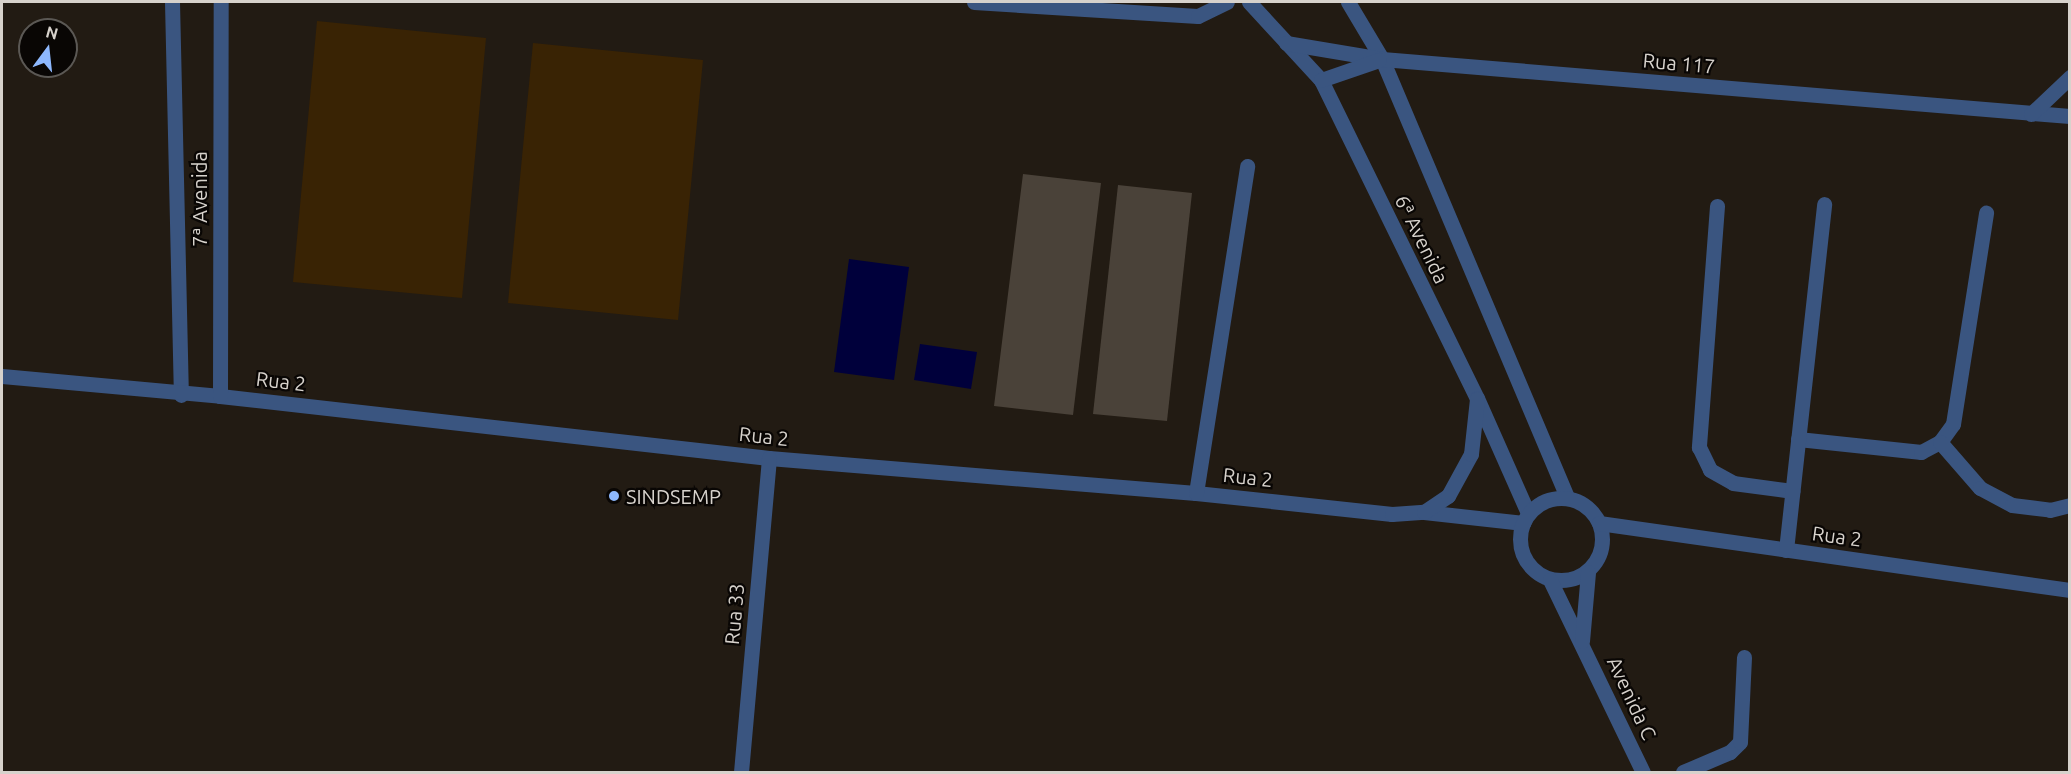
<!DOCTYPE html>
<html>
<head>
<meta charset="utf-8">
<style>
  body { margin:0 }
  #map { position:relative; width:2071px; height:774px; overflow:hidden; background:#221b13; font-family:Ubuntu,sans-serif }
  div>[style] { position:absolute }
  .green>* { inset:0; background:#392304 }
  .water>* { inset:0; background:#00003b }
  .building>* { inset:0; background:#4a4239 }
  .minor>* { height:15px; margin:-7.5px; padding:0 7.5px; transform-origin:7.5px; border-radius:7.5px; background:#3a5580 }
  .minor>.ring { margin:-7.5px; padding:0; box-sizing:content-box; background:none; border:15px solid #3a5580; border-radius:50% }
  .dots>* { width:16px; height:16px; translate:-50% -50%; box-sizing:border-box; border:3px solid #090604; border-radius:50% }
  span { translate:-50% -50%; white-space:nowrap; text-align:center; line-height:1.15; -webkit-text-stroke:4.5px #090604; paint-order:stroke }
  .street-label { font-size:20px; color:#d7d2cc }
  .poi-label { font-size:20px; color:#d7d2cc }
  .left { translate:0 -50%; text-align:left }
  .frame { position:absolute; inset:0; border:3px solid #d7d2cc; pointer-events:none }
  .north { position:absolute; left:18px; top:18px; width:60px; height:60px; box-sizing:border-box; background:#090604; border:2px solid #5b5854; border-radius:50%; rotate:15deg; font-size:16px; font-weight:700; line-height:24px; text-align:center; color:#d7d2cc }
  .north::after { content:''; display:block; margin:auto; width:21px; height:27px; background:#8eb8fd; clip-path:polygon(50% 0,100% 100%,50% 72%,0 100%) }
</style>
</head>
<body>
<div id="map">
  <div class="green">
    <div style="clip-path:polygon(317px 21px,486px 38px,462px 298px,293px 282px)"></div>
    <div style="clip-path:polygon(533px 43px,703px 60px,678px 320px,508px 303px)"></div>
  </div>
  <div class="water">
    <div style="clip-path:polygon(849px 259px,909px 267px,894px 380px,834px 372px)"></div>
    <div style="clip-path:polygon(920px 344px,977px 352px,971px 389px,914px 380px)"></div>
  </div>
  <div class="building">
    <div style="clip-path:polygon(1023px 174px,1101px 183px,1073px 415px,994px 406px)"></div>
    <div style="clip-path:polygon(1118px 185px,1192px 193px,1167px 421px,1093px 414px)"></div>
  </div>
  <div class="minor">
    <div style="left:172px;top:2px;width:393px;rotate:88.7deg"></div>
    <div style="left:974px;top:2px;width:224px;rotate:3.6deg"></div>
    <div style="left:1198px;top:16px;width:32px;rotate:-26deg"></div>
    <div style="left:1249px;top:2px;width:106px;rotate:47.3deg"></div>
    <div style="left:1321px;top:80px;width:354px;rotate:63.9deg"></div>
    <div style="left:1477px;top:398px;width:126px;rotate:66.1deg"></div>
    <div style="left:1348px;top:2px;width:66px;rotate:59.2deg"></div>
    <div style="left:1382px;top:59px;width:476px;rotate:67.1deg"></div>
    <div style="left:1286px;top:43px;width:97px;rotate:9.5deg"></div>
    <div style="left:1382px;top:59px;width:690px;rotate:4.74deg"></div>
    <div style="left:1321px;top:80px;width:61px;rotate:-19deg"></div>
    <div style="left:2031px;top:114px;width:54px;rotate:-43.5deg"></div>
    <div style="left:1717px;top:206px;width:242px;rotate:94.3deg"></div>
    <div style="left:1699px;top:447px;width:25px;rotate:64deg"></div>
    <div style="left:1710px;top:470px;width:26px;rotate:29deg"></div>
    <div style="left:1733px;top:483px;width:60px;rotate:7.7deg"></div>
    <div style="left:2px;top:376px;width:219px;rotate:5.2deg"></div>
    <div style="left:220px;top:396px;width:552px;rotate:6.44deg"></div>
    <div style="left:769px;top:458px;width:428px;rotate:4.7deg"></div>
    <div style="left:1196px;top:493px;width:197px;rotate:6.1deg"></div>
    <div style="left:1392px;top:514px;width:32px;rotate:-4deg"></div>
    <div style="left:1424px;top:512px;width:100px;rotate:6.3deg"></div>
    <div style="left:220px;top:396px;width:394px;rotate:-89.9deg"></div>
    <div style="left:1798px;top:439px;width:124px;rotate:6deg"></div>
    <div style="left:1921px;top:452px;width:21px;rotate:-28deg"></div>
    <div style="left:1940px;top:442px;width:22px;rotate:-54deg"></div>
    <div style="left:1953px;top:424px;width:214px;rotate:-81.1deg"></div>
    <div style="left:1940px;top:442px;width:61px;rotate:49deg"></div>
    <div style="left:1980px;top:488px;width:36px;rotate:28deg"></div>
    <div style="left:2012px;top:505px;width:38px;rotate:7deg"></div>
    <div style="left:2050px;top:510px;width:21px;rotate:-14deg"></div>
    <div style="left:1196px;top:493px;width:331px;rotate:-81.1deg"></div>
    <div class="ring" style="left:1520px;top:498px;width:67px;height:67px"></div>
    <div style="left:1424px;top:512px;width:29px;rotate:-34deg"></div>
    <div style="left:1448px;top:496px;width:48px;rotate:-61.3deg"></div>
    <div style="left:1471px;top:454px;width:55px;rotate:-83.8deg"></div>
    <div style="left:1599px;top:523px;width:476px;rotate:8.1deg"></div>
    <div style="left:1786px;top:550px;width:348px;rotate:-83.7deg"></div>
    <div style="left:1550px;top:580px;width:213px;rotate:64.2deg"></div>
    <div style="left:1582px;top:641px;width:69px;rotate:-85deg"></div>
    <div style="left:741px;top:772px;width:315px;rotate:-84.9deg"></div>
    <div style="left:1683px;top:772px;width:51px;rotate:-23.1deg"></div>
    <div style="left:1730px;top:752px;width:14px;rotate:-45deg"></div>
    <div style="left:1740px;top:742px;width:85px;rotate:-87.3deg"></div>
  </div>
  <div class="dots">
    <div style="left:614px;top:496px;background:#8eb8fd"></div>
  </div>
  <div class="street-label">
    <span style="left:1679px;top:63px;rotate:5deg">Rua 117</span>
    <span style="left:199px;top:199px;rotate:-90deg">7ª Avenida</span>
    <span style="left:1422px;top:239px;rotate:64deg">6ª Avenida</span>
    <span style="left:281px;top:381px;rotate:7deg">Rua 2</span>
    <span style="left:764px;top:436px;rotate:6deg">Rua 2</span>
    <span style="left:1248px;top:477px;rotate:6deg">Rua 2</span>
    <span style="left:1837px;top:536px;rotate:8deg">Rua 2</span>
    <span style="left:734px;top:614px;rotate:-85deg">Rua 33</span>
    <span style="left:1632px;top:698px;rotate:65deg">Avenida C</span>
  </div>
  <div class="poi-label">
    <span class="left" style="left:626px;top:496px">SINDSEMP</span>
  </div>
  <div class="frame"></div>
  <div class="north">N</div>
</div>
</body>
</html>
